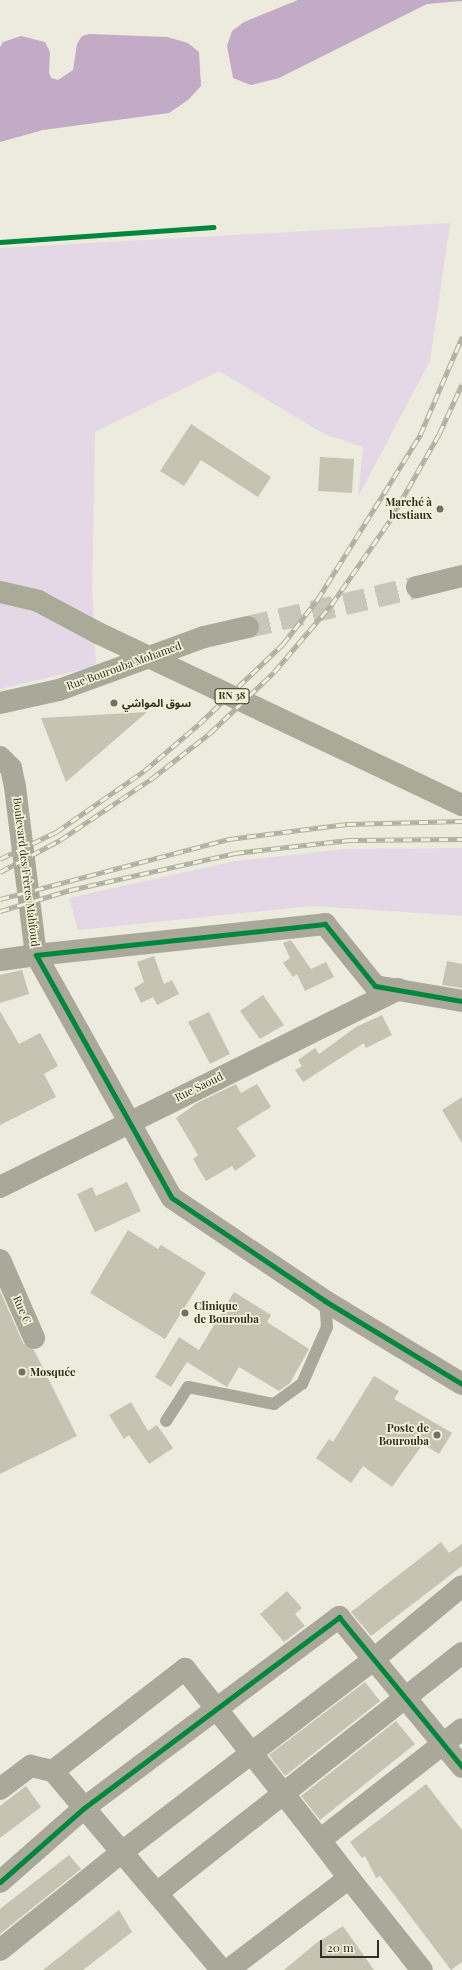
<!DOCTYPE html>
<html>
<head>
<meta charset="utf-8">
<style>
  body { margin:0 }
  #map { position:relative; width:462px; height:1970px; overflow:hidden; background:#ecebdd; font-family:"Playfair Display","Noto Sans Arabic",serif }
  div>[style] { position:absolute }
  .green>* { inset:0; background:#e5d8e6 }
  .water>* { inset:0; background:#c1abc7 }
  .building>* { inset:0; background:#c6c3b2 }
  .minor-tunnel>* { height:22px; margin-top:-11px; transform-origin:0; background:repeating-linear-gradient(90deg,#c7c6b8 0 22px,transparent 0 33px) }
  .service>* { height:12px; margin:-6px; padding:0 6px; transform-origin:6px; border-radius:6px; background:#aaa899 }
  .minor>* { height:22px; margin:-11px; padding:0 11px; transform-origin:11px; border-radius:11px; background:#aaa899 }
  .tertiary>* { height:22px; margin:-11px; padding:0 11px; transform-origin:11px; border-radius:11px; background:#aaa899 }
  .primary>* { height:22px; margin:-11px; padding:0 11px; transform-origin:11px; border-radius:11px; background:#abaa98 }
  .rail>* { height:4.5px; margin-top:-2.25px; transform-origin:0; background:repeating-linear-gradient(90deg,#f2f0d7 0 9px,#b0afa1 0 18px); box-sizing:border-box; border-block:1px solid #b0afa1 }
  .cycleway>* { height:5px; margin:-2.5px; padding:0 2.5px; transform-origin:2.5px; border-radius:2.5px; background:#00873e }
  .dots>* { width:11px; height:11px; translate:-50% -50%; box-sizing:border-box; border:2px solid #f2f0d7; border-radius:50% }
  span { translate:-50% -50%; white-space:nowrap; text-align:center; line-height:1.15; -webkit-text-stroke:3.5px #f2f0d7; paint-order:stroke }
  .shield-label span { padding:1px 3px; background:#f2f0d7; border:1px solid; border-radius:3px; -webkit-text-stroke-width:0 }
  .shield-label { font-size:10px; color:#313026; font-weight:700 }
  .poi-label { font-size:11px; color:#313026; font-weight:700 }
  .right { translate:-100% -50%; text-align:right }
  .left { translate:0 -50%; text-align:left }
  .street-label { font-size:11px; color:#313026 }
  .scale { position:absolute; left:320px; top:1940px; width:59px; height:18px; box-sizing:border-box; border:2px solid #313026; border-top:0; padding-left:5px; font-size:12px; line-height:14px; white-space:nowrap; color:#313026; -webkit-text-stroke:3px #f2f0d7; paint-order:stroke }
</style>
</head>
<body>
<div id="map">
  <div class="green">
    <div style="clip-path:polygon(450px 223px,430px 361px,358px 497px,363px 447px,324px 434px,219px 371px,95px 432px,92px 588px,96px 666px,0 689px,0 248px)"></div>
    <div style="clip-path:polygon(462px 848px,462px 916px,313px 906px,78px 930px,69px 898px,235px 861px,344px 849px)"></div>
  </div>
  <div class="water">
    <div style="clip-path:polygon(298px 0,462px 0,462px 1px,427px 4px,279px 78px,251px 85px,233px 78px,227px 46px,232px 31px,244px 22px)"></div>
    <div style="clip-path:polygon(89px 34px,167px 37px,188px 43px,199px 52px,201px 86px,188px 100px,169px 113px,43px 130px,0 142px,0 47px,3px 42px,21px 36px,45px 42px,50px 52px,49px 73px,51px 78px,58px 80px,73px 70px,77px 44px,82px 36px)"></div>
  </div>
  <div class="building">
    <div style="clip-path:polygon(191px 424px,271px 477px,258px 497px,201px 460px,184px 486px,160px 471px)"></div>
    <div style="clip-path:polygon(320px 457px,354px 459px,352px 493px,318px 491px)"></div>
    <div style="clip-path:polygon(147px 712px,66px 782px,41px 718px)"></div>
    <div style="clip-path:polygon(291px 940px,311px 969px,326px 962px,334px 977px,305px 991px,297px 974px,293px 977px,283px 963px,290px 958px,283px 943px)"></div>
    <div style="clip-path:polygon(154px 956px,164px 984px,172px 980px,179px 994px,157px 1005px,153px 997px,141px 1003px,134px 988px,144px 982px,137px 962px)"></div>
    <div style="clip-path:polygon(447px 961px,462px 964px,462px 988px,442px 985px)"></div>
    <div style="clip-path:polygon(22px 970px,29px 994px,0 1003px,0 975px)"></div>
    <div style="clip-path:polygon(263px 995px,284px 1025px,260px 1039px,240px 1011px)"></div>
    <div style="clip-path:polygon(0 1011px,19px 1044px,40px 1033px,58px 1066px,44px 1074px,56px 1097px,0 1125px)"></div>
    <div style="clip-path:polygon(209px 1012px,230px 1054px,210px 1064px,188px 1022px)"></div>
    <div style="clip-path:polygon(382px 1015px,392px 1035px,366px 1048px,364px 1043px,303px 1082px,295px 1070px,302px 1066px,298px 1060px,315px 1048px,319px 1054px,356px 1027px)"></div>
    <div style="clip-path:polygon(236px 1084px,241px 1093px,257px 1084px,271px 1107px,237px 1128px,256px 1156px,235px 1171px,232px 1166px,206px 1181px,193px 1159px,198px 1155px,176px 1118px,197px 1103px)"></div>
    <div style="clip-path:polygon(462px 1097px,462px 1143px,442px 1110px)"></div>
    <div style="clip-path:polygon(127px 1182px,141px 1211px,95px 1232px,77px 1194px,92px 1187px,96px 1196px)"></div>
    <div style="clip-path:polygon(128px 1230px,158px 1249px,161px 1245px,206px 1273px,165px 1339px,90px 1293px)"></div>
    <div style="clip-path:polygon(0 1291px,23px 1343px,34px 1350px,77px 1436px,0 1474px)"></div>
    <div style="clip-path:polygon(234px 1292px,271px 1315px,267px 1322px,309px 1349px,290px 1383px,279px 1391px,239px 1367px,227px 1387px,187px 1362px,171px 1387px,155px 1377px,179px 1337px,199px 1350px)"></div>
    <div style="clip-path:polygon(374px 1376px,399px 1391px,394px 1399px,452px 1433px,439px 1454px,423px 1444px,392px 1487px,363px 1466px,351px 1483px,316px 1458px,329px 1439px,333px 1442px)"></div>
    <div style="clip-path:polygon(131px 1402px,148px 1431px,157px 1425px,173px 1448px,149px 1464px,129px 1435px,124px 1439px,109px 1415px)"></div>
    <div style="clip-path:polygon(441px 1542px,449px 1553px,462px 1544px,462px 1566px,371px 1636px,351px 1612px)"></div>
    <div style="clip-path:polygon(287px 1591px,302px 1608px,295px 1614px,305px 1626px,284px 1642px,260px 1614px)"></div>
    <div style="clip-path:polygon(365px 1682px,380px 1701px,285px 1776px,269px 1755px)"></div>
    <div style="clip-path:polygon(396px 1721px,415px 1744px,320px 1820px,301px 1796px)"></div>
    <div style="clip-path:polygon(426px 1784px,462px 1830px,462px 1962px,451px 1970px,380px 1876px,376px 1878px,365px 1856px,362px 1858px,350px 1842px)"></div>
    <div style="clip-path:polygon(26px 1786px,41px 1807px,0 1838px,0 1806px)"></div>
    <div style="clip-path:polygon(69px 1855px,81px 1869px,0 1934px,0 1909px)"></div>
    <div style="clip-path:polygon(119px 1910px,132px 1932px,83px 1970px,43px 1970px)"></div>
    <div style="clip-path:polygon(343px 1926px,374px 1970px,284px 1970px,315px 1944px)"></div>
  </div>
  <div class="minor-tunnel">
    <div style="left:248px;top:627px;width:174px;rotate:-13.3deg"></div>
  </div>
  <div class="service">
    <div style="left:166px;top:1421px;width:40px;rotate:-57.1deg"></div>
    <div style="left:188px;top:1387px;width:88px;rotate:11.2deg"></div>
    <div style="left:274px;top:1404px;width:34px;rotate:-36deg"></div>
    <div style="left:302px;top:1384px;width:62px;rotate:-66.3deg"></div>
    <div style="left:327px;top:1327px;width:26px;rotate:-94deg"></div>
  </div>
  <div class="minor">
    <div style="left:417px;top:587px;width:46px;rotate:-13.7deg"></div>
    <div style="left:0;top:703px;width:60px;rotate:-12.4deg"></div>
    <div style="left:59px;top:690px;width:154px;rotate:-20.1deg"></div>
    <div style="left:204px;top:637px;width:45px;rotate:-12.8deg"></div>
    <div style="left:36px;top:955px;width:278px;rotate:60.8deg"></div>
    <div style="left:172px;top:1198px;width:184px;rotate:33.9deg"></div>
    <div style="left:325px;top:1301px;width:160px;rotate:31.2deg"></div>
    <div style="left:0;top:1187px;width:445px;rotate:-26.4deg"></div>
    <div style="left:0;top:1260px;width:85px;rotate:66.4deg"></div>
    <div style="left:53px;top:1771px;width:261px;rotate:49.7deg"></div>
    <div style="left:0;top:1789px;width:39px;rotate:-37deg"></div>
    <div style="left:31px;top:1766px;width:23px;rotate:13deg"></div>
    <div style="left:53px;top:1771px;width:167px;rotate:-37.7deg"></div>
    <div style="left:185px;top:1669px;width:218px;rotate:51.7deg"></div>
    <div style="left:349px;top:1878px;width:117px;rotate:51.6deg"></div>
    <div style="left:0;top:1882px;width:112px;rotate:-41.4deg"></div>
    <div style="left:84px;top:1808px;width:319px;rotate:-36.8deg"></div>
    <div style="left:339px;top:1617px;width:194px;rotate:50.6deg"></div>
    <div style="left:157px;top:1893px;width:388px;rotate:-38.2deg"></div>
    <div style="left:0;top:1950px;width:156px;rotate:-38.8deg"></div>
    <div style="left:122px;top:1852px;width:317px;rotate:-37.4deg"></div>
    <div style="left:374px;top:1659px;width:114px;rotate:-39.7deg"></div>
    <div style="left:228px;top:1970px;width:152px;rotate:-37.2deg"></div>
    <div style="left:349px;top:1878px;width:48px;rotate:-127.3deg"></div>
    <div style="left:320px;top:1840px;width:180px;rotate:-38deg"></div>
  </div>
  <div class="tertiary">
    <div style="left:0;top:757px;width:16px;rotate:45deg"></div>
    <div style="left:11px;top:768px;width:19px;rotate:78deg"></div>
    <div style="left:15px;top:787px;width:169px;rotate:82.9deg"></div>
    <div style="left:36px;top:955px;width:36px;rotate:172deg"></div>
    <div style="left:36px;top:955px;width:291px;rotate:-6.1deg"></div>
    <div style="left:325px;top:924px;width:80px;rotate:51.1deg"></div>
    <div style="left:375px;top:986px;width:88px;rotate:9.8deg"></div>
  </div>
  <div class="primary">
    <div style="left:0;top:592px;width:39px;rotate:13deg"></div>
    <div style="left:38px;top:601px;width:68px;rotate:28.1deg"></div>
    <div style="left:98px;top:633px;width:403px;rotate:25.3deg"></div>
  </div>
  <div class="rail">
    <div style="left:0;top:859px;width:62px;rotate:-25.7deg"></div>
    <div style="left:56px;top:832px;width:107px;rotate:-34.7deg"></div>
    <div style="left:144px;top:771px;width:72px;rotate:-40.5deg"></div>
    <div style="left:199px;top:724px;width:116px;rotate:-43.6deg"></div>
    <div style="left:283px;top:644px;width:56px;rotate:-52.3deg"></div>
    <div style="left:317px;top:600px;width:195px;rotate:-58deg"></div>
    <div style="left:420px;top:435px;width:107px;rotate:-66.8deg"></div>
    <div style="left:0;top:872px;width:68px;rotate:-28.1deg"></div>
    <div style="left:60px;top:840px;width:110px;rotate:-33.8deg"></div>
    <div style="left:151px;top:779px;width:75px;rotate:-37.9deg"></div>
    <div style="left:210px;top:733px;width:88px;rotate:-43.6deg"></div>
    <div style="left:274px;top:672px;width:88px;rotate:-49.6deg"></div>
    <div style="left:331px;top:605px;width:103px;rotate:-55.2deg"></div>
    <div style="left:390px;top:520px;width:99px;rotate:-60.3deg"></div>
    <div style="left:439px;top:434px;width:55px;rotate:-65.3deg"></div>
    <div style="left:0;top:899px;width:237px;rotate:-14.7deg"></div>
    <div style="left:229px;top:839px;width:119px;rotate:-7.2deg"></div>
    <div style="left:347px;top:824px;width:115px;rotate:-1.5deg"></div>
    <div style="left:0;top:911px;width:73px;rotate:-16.7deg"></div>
    <div style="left:70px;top:890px;width:169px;rotate:-12.6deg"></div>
    <div style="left:235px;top:853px;width:115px;rotate:-6.5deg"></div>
    <div style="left:349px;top:840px;width:113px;rotate:-0.5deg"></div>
  </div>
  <div class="cycleway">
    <div style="left:0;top:242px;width:214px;rotate:-4deg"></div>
    <div style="left:462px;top:1001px;width:88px;rotate:-170.2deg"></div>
    <div style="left:375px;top:986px;width:80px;rotate:-128.9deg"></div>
    <div style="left:325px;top:924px;width:291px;rotate:173.9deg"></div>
    <div style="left:36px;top:955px;width:278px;rotate:60.8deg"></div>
    <div style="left:172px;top:1198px;width:184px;rotate:33.9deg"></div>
    <div style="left:325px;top:1301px;width:160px;rotate:31.2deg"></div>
    <div style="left:0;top:1882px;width:112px;rotate:-41.4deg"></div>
    <div style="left:84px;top:1808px;width:319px;rotate:-36.8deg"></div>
    <div style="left:339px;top:1617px;width:194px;rotate:50.6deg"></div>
  </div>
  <div class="dots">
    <div style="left:440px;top:509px;background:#727166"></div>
    <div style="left:114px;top:703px;background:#727166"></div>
    <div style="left:185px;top:1313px;background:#727166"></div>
    <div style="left:22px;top:1372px;background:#727166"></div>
    <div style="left:437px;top:1435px;background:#727166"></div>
  </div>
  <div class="shield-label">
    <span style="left:232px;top:696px">RN 38</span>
  </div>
  <div class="poi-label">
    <span class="right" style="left:432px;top:509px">Marché à<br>bestiaux</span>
    <span class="left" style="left:122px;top:703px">سوق المواشي</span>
    <span class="left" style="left:194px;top:1313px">Clinique<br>de Bourouba</span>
    <span class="left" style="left:30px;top:1372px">Mosquée</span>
    <span class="right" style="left:429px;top:1435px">Poste de<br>Bourouba</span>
  </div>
  <div class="street-label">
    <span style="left:124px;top:666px;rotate:-20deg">Rue Bourouba Mohamed</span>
    <span style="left:26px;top:872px;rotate:83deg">Boulevard des Frères Mahfoud</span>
    <span style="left:199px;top:1087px;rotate:-26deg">Rue Saoud</span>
    <span style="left:22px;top:1310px;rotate:66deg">Rue C</span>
  </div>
  <div class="scale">20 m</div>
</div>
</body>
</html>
